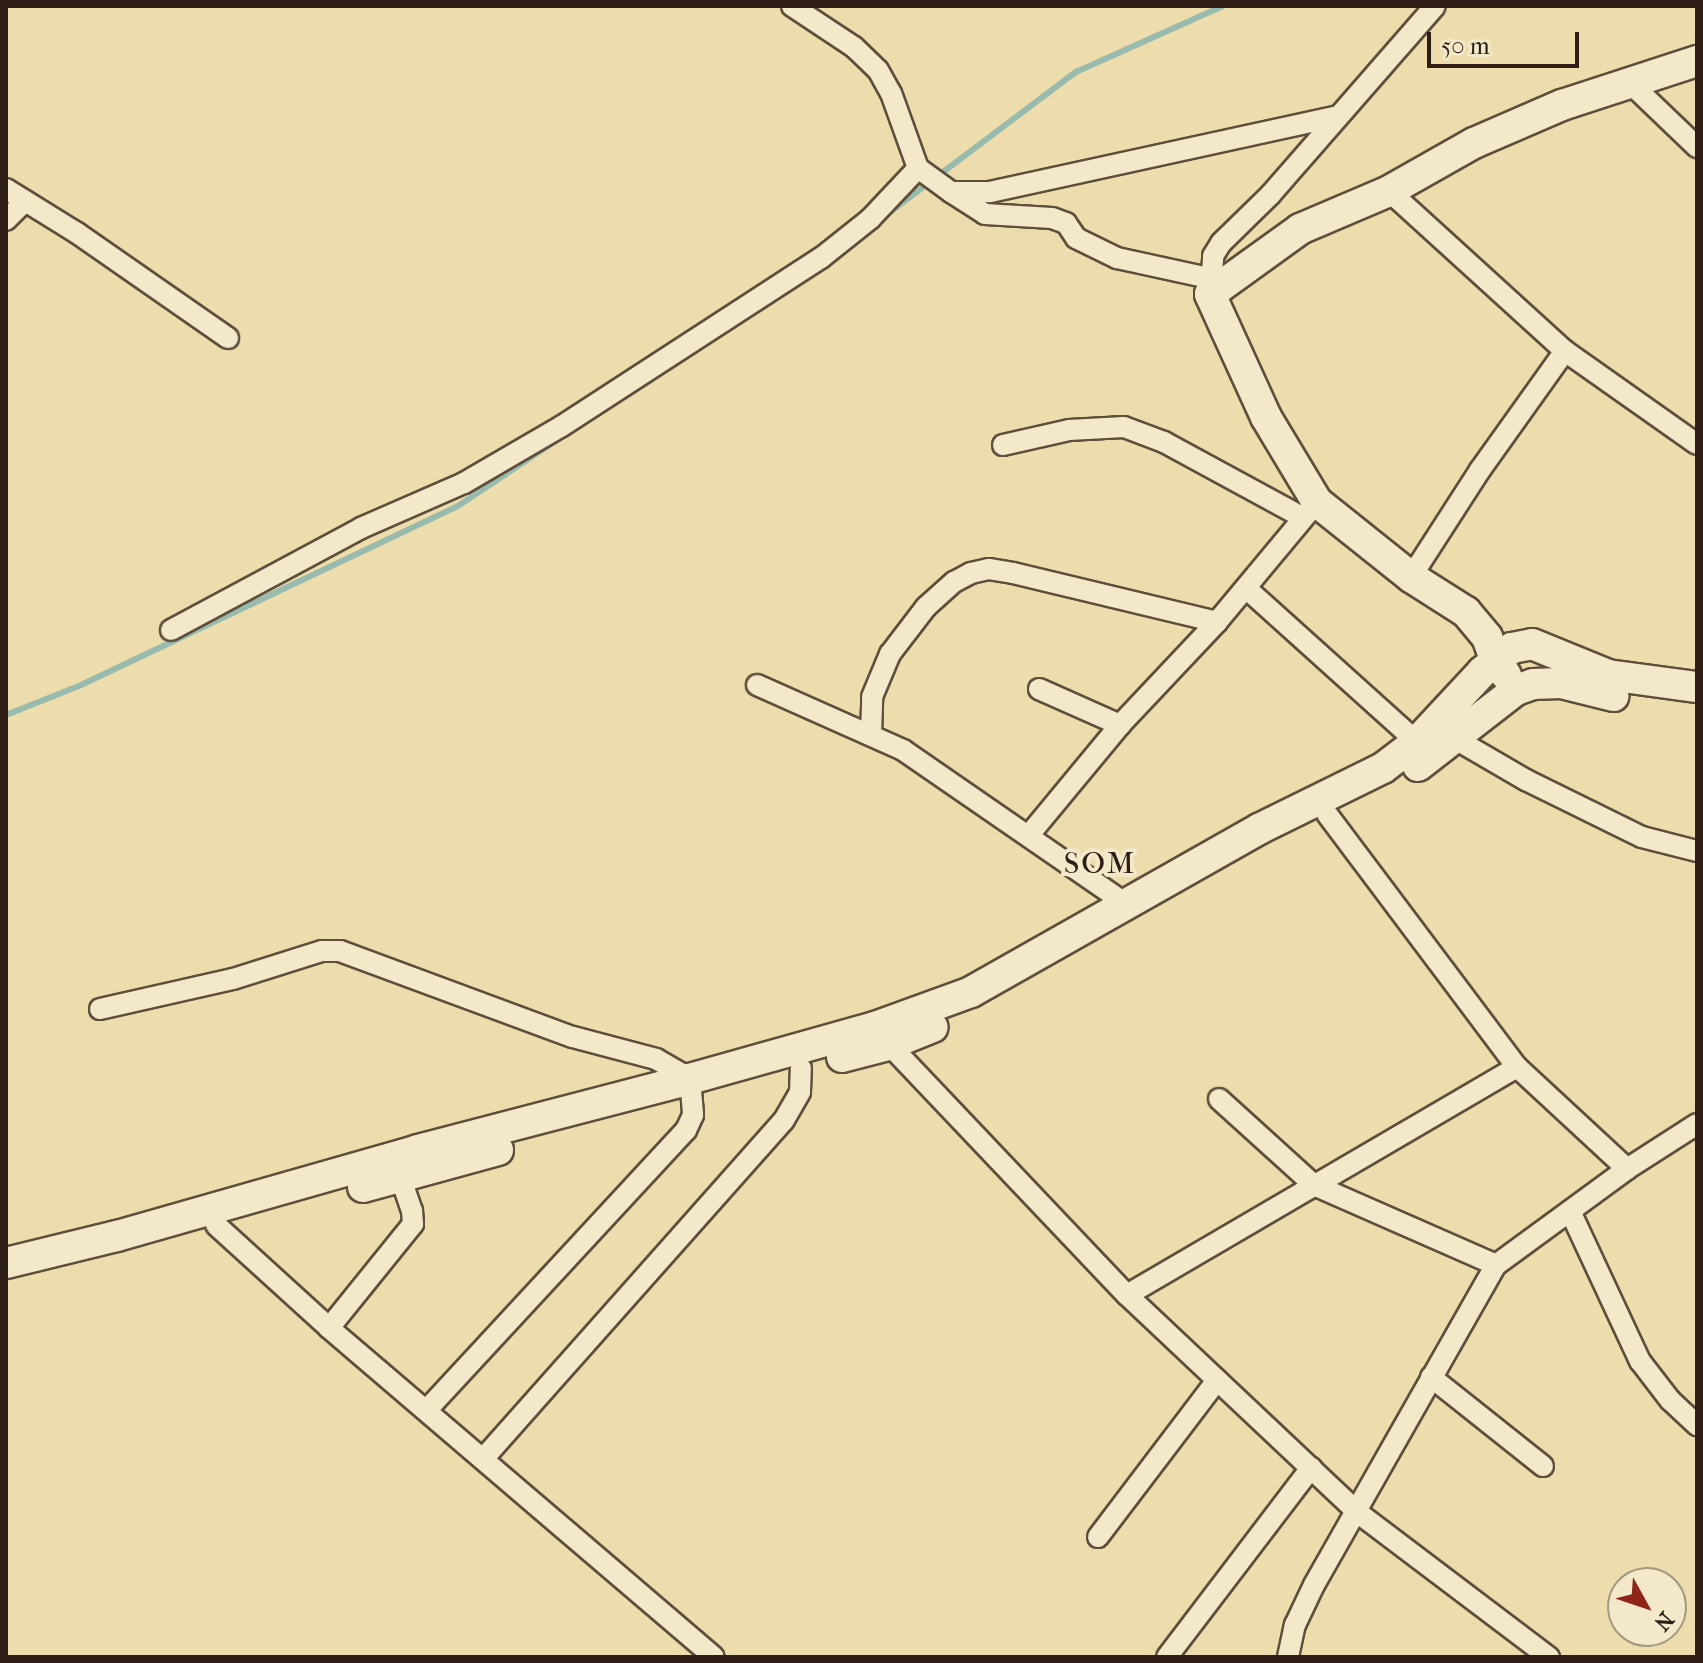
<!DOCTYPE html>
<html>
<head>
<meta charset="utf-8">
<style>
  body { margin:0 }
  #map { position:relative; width:1703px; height:1663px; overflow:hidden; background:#eddcac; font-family:"IM FELL French Canon",serif }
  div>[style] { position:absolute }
  .stream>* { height:6px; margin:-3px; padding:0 3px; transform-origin:3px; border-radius:3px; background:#99bbae }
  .roads { filter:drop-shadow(2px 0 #5e4e3c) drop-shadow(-2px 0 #5e4e3c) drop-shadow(0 2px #5e4e3c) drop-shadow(0 -2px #5e4e3c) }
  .street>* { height:20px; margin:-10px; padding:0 10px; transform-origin:10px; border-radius:10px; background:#f3e8c9 }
  .secondary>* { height:30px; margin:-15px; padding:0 15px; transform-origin:15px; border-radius:15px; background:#f3e8c9 }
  span { translate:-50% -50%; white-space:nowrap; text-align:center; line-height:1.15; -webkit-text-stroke:8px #f3e8c9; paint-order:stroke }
  .quarter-label { font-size:30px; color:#2e1e16; letter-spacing:2px }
  .frame { position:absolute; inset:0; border:8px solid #2e1e16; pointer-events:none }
  .north { position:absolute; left:1607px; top:1567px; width:80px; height:80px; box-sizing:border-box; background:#f3e8c9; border:2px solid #a49781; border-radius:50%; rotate:130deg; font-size:22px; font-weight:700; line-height:32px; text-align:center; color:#2e1e16 }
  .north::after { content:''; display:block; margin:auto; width:28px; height:36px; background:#8f2418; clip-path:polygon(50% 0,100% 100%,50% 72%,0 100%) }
  .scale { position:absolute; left:1427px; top:32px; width:152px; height:36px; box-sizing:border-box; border:4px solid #2e1e16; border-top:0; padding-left:10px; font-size:24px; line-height:28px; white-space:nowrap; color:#2e1e16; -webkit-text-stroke:6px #f3e8c9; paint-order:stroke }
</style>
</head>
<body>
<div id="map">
  <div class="stream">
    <div style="left:886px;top:215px;width:238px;rotate:-37deg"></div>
    <div style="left:1076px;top:72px;width:161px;rotate:-24.2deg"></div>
    <div style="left:6px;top:715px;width:81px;rotate:-21.8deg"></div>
    <div style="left:81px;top:685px;width:417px;rotate:-25.4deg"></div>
    <div style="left:458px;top:506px;width:123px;rotate:-33.7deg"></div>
  </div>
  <div class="roads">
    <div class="street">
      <div style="left:792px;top:6px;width:74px;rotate:33.5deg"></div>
      <div style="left:854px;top:47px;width:33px;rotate:44deg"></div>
      <div style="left:878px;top:70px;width:26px;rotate:61deg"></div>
      <div style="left:891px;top:93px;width:80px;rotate:70.2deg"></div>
      <div style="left:918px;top:168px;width:41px;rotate:36deg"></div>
      <div style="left:951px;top:192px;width:39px"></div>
      <div style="left:990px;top:192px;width:356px;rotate:-12.3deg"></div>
      <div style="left:1630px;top:83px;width:93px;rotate:43.7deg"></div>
      <div style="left:6px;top:189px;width:84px;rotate:31.8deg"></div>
      <div style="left:77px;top:233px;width:184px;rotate:34.8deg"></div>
      <div style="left:1389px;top:191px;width:238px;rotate:42.3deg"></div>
      <div style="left:1565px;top:351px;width:161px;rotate:35.2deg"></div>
      <div style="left:951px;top:192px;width:40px;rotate:32.9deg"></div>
      <div style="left:985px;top:214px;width:67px;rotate:3.4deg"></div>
      <div style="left:1052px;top:218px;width:15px;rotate:20deg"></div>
      <div style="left:1066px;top:223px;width:18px;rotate:56deg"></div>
      <div style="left:1076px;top:238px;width:46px;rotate:26deg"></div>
      <div style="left:1117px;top:258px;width:94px;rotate:12.3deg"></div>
      <div style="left:6px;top:220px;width:27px;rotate:-45deg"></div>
      <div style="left:1210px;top:294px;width:38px;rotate:-85deg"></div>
      <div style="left:1213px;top:256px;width:15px;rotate:-58deg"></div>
      <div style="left:1221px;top:243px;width:70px;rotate:-44.4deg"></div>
      <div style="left:1271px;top:194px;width:249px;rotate:-48.9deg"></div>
      <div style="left:1003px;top:445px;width:68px;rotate:-12.8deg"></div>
      <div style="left:1069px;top:430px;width:55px;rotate:-3.1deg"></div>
      <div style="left:1124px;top:427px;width:43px;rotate:20.6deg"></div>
      <div style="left:1164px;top:442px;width:157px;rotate:28.5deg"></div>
      <div style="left:1411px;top:577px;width:127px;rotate:-57.2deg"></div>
      <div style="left:1480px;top:470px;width:146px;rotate:-54.5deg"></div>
      <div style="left:1246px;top:588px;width:230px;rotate:42deg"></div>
      <div style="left:171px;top:630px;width:216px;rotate:-28.2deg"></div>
      <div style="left:361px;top:528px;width:112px;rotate:-23.6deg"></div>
      <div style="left:464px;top:483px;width:113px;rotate:-30.2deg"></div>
      <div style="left:562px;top:426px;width:309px;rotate:-33deg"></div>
      <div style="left:821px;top:258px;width:63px;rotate:-38.5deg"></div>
      <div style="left:870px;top:219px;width:70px;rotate:-46.7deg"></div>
      <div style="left:757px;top:685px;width:160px;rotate:24deg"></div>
      <div style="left:903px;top:750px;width:271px;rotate:34.6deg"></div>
      <div style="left:1039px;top:689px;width:89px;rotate:24deg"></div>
      <div style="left:871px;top:734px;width:37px;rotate:-88deg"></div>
      <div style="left:872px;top:697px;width:47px;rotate:-67.3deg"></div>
      <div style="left:890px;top:654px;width:59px;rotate:-52.5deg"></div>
      <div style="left:926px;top:607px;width:38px;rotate:-42deg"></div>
      <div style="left:954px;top:582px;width:19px;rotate:-28deg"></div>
      <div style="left:971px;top:573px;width:18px;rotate:-13deg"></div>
      <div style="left:989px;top:569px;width:24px;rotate:9deg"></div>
      <div style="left:1013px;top:573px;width:210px;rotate:13.5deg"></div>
      <div style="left:1452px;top:737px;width:86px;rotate:30.2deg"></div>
      <div style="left:1526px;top:780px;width:129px;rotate:26.2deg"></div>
      <div style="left:1642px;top:837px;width:57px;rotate:14.3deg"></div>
      <div style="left:1327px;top:814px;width:316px;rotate:53.1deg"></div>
      <div style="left:1517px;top:1067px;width:150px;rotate:42.8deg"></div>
      <div style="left:1029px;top:835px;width:143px;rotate:-50.4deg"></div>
      <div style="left:1120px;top:725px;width:141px;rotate:-46.7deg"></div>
      <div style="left:1217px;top:622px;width:156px;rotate:-50.2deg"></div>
      <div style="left:100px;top:1009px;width:136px;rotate:-12.7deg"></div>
      <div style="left:233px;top:979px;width:93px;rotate:-17.5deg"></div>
      <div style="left:322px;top:951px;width:18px"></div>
      <div style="left:340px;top:951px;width:248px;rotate:20.3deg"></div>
      <div style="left:573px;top:1037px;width:86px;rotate:14.8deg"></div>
      <div style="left:656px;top:1059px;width:39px;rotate:30deg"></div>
      <div style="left:690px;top:1079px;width:36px;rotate:85deg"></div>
      <div style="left:693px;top:1115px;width:17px;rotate:115deg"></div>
      <div style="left:686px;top:1130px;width:381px;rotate:132.8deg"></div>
      <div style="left:883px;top:1038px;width:354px;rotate:46.5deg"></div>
      <div style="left:1127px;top:1295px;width:316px;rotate:43.3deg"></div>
      <div style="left:1357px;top:1512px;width:241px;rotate:37.1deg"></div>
      <div style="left:1219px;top:1099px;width:128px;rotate:42.2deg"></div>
      <div style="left:1314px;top:1185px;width:199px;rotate:23.7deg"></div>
      <div style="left:1570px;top:1211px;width:166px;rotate:65deg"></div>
      <div style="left:1640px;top:1361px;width:49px;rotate:52.4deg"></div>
      <div style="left:1670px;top:1400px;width:37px;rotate:43deg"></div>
      <div style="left:216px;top:1225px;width:153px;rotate:42.3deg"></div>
      <div style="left:329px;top:1328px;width:506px;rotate:40.52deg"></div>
      <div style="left:1127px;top:1295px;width:452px;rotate:-30.3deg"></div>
      <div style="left:329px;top:1328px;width:134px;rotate:-51.1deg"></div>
      <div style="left:413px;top:1224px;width:13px;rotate:-94deg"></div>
      <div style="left:412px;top:1211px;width:36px;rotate:-109deg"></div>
      <div style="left:1431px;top:1377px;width:143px;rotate:38.5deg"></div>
      <div style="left:483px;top:1459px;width:453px;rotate:-48.4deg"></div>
      <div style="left:784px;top:1120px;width:32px;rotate:-60deg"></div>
      <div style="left:800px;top:1092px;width:24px;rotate:-88deg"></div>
      <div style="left:1098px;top:1537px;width:197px;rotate:-52.8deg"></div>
      <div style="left:1167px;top:1657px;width:238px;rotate:-52.7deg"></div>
      <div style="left:1288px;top:1657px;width:33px;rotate:-78deg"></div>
      <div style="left:1295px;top:1625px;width:44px;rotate:-64.6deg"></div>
      <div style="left:1314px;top:1585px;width:368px;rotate:-60.4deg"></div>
      <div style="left:1496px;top:1265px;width:162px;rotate:-36.2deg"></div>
      <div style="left:1627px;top:1169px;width:83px;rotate:-32.7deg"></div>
    </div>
    <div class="secondary">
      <div style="left:1506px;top:675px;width:19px;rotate:-125deg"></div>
      <div style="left:1495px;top:659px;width:23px;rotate:-110deg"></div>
      <div style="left:1487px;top:637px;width:33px;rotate:-130deg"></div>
      <div style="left:1466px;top:612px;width:65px;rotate:-147.5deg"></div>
      <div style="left:1411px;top:577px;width:120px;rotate:-141.4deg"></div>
      <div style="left:1317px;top:502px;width:99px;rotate:-121deg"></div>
      <div style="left:1266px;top:417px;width:135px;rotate:-114.5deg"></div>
      <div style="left:1210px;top:294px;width:111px;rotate:-35.8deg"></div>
      <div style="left:1300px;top:229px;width:97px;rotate:-23.1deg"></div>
      <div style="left:1389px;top:191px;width:98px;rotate:-29.5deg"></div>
      <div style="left:1474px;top:143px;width:96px;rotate:-23.4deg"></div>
      <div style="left:1562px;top:105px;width:142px;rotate:-18.1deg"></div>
      <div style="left:1418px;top:766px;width:124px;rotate:-37.8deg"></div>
      <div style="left:1516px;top:690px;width:18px;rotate:-19deg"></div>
      <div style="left:1533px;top:684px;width:28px;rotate:-2deg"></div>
      <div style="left:1561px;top:683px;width:54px;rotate:14deg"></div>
      <div style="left:842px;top:1057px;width:48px;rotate:-14.6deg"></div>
      <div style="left:888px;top:1045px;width:48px;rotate:-21.8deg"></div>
      <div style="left:363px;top:1187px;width:140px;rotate:-15.3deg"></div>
      <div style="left:6px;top:1263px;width:114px;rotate:-13.7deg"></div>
      <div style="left:117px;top:1236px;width:313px;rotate:-15.9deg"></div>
      <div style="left:418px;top:1150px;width:281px;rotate:-14.6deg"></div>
      <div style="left:690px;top:1079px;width:192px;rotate:-15.7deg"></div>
      <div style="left:875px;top:1027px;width:102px;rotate:-20deg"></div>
      <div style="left:971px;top:992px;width:331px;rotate:-29.5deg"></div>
      <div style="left:1259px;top:829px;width:138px;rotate:-26.2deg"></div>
      <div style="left:1383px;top:768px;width:43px;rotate:-37.4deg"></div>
      <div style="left:1417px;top:742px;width:96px;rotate:-47.1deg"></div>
      <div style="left:1482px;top:672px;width:38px;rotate:-39deg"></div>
      <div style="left:1512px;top:648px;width:20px;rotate:-11deg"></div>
      <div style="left:1532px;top:644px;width:82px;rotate:22.2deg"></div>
      <div style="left:1608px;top:675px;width:90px;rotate:7.7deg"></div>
    </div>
  </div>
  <div class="quarter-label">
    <span style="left:1100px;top:864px">SOM</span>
  </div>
  <div class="frame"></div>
  <div class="north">N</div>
  <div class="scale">50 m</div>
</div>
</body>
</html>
